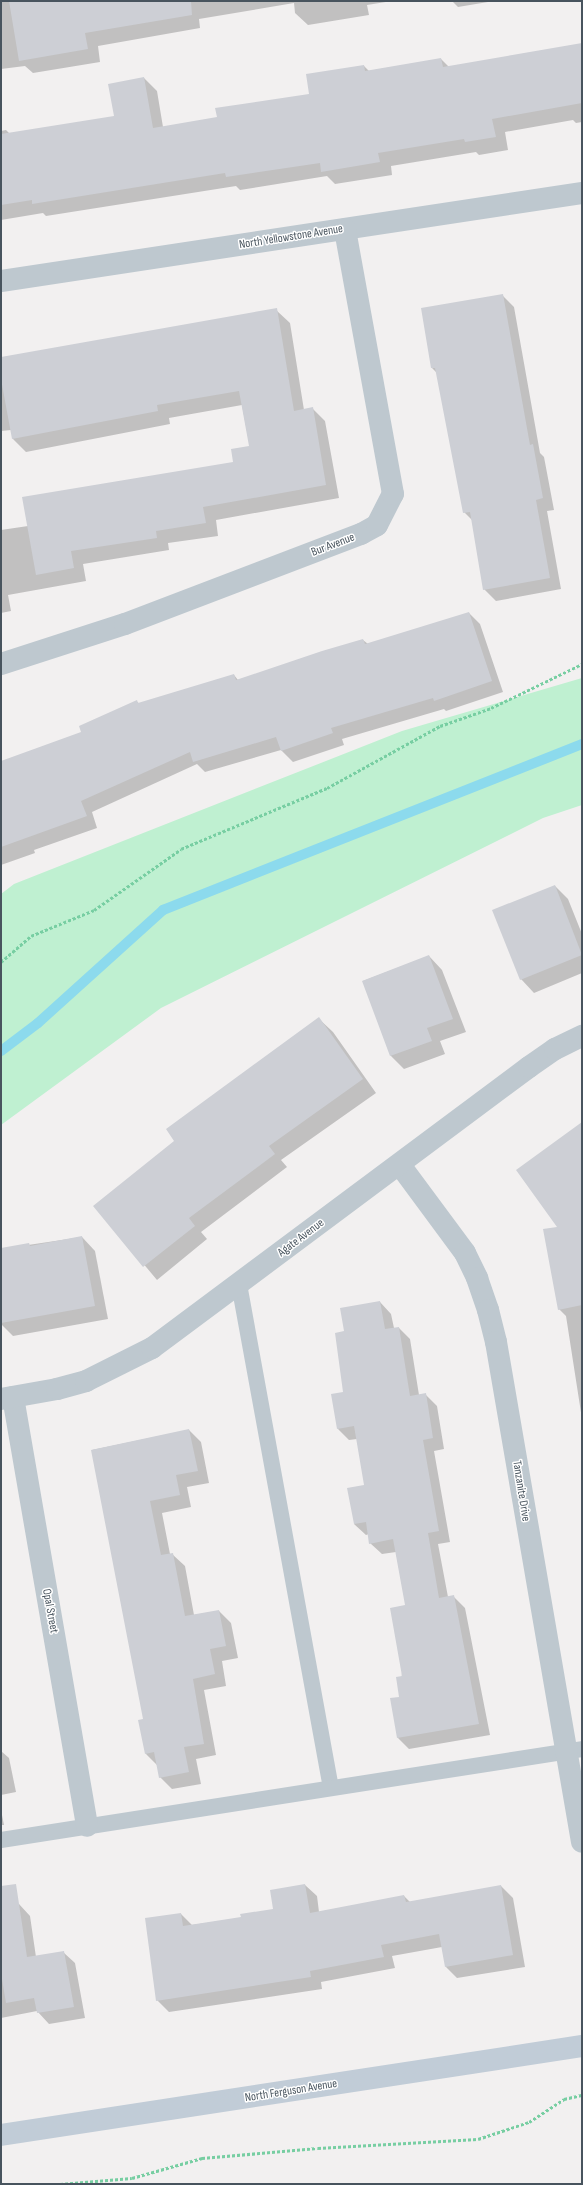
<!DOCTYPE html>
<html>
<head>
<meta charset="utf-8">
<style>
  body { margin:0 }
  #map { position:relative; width:583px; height:2185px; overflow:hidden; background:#f2f0f0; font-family:"Sofia Sans Condensed",sans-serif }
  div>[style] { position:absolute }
  .green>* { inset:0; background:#bff0d1 }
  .shadow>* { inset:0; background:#0003 }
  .stream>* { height:10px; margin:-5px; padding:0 5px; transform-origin:5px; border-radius:5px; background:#8cdaed }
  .building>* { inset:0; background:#cdcfd5 }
  .path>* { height:2.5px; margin-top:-1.25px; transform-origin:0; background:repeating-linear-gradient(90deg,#77cea2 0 3px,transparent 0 5px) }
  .lane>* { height:16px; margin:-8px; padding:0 8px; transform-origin:8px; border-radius:8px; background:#bec8cf }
  .street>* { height:22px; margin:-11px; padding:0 11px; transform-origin:11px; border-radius:11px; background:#bec8cf }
  .secondary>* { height:22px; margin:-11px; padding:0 11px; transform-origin:11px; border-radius:11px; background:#c1ccd7 }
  span { translate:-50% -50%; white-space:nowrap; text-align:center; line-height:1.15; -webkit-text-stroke:3px #fff; paint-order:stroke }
  .street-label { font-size:12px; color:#48545e }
  .frame { position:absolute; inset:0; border:2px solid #48545e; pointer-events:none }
</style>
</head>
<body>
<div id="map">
  <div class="green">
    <div style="clip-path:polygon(582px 678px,582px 805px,543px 818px,161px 1008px,1px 1125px,1px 894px,14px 884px,402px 731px)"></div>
  </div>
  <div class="shadow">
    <div style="clip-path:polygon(1px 1px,392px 1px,367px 5px,369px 15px,308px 25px,295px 13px,294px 3px,199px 19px,200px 28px,98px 46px,100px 62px,33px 73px,25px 66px,1px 69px)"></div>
    <div style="clip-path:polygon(452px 1px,494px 1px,458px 7px)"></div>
    <div style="clip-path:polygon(582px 44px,582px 122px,576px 123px,573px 120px,505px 132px,508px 150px,479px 155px,476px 152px,391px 166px,392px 175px,335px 184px,327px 176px,240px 190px,236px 186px,46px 216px,43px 213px,1px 220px,1px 131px,6px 130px,10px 134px,115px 117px,144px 78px,157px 91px,163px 127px,218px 118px,310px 95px,364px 66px,369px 71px,441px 59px,449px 67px)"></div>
    <div style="clip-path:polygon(502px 295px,514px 307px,540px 453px,544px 457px,554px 510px,547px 511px,561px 589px,496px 601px,484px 589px,472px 520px,464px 512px,437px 373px,432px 368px)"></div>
    <div style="clip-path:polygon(276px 310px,290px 323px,304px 410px,312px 408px,325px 421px,339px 498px,216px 520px,218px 536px,168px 543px,169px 550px,83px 564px,86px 581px,8px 595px,11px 611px,1px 613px,1px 530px,28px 526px,234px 463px,250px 447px,242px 405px,169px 418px,170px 424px,26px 452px,13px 439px,11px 430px,1px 431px,1px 358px)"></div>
    <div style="clip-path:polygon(469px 613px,480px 624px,503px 692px,446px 711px,444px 709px,342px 739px,344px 745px,293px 762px,281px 750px,205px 772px,197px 764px,92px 812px,97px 828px,34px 850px,35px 853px,1px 865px,1px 763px,83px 733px,136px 701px,140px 704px,234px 675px,238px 680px,363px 640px,368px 644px)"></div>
    <div style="clip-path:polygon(555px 886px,568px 899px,582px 934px,582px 973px,534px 993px,521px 979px)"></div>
    <div style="clip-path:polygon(429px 956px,442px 970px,466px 1032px,440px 1041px,445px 1054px,404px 1069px,391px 1056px,363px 981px)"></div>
    <div style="clip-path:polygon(319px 1019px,333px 1032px,376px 1093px,281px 1160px,287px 1167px,201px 1232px,207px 1239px,157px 1280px,95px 1206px,176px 1141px)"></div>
    <div style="clip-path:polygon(582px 1123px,582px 1419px,566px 1316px,559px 1309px,559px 1227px)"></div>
    <div style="clip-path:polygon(82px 1237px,95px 1251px,108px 1319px,13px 1336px,1px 1324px,1px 1249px)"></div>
    <div style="clip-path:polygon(380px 1302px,391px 1314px,394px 1328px,399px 1328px,410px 1339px,419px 1395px,425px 1394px,437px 1406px,444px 1449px,434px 1451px,450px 1542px,438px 1544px,448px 1597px,453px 1596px,465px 1608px,490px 1735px,409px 1749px,398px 1738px,406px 1606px,396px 1552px,382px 1554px,370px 1543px,369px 1534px,366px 1535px,354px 1524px,365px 1486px,357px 1439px,349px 1440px,338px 1429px,345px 1392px,345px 1332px)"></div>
    <div style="clip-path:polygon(189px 1430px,201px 1442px,209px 1483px,187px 1487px,191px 1507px,162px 1513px,170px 1554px,172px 1554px,185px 1566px,194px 1615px,219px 1611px,231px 1623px,238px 1658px,222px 1661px,226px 1686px,204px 1690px,216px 1755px,196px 1759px,201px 1784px,172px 1789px,160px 1777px,158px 1766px,146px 1754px,144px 1719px,92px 1450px)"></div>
    <div style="clip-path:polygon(1px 1751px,9px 1758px,16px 1792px,1px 1795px)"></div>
    <div style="clip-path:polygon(1px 1810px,4px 1825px,1px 1825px)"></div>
    <div style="clip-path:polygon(305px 1885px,317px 1896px,319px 1912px,404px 1896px,410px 1902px,501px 1886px,513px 1898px,525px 1967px,457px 1978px,446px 1967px,442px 1947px,392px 1956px,395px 1968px,321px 1982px,322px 1989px,169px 2012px,157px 2000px,181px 1914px,192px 1925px,242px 1918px,274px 1910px)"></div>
    <div style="clip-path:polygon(19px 1904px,30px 1916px,36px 1957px,63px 1952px,75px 1963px,85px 2018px,49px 2024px,37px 2011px,1px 2018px,1px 1907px)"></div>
  </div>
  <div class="stream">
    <div style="left:1px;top:1051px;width:46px;rotate:-37.1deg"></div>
    <div style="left:38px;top:1023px;width:169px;rotate:-42.1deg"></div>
    <div style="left:163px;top:910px;width:451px;rotate:-21.6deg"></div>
  </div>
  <div class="building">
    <div style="clip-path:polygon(9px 1px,191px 1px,192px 15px,85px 33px,88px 49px,19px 61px)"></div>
    <div style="clip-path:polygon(582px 43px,582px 103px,492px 119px,496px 137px,465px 142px,464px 139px,378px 153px,380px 162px,321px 172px,320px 163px,226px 177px,225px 173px,32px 204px,32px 200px,1px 205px,1px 134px,114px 116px,108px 84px,144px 77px,153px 128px,217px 117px,215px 108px,309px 94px,306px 74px,364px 65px,365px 71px,441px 58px,443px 67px)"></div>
    <div style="clip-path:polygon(503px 294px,530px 445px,533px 444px,543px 498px,536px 500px,550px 578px,483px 590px,470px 512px,463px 513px,435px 368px,431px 368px,421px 308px)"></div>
    <div style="clip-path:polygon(277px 308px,294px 411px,313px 407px,326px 485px,203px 507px,206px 523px,156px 531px,157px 538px,71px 551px,74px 568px,36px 575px,22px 497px,233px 462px,231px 449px,249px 446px,239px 391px,157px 405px,158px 411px,12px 439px,1px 379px,1px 357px)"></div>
    <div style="clip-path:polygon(469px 612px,492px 681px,434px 701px,433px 698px,331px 728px,333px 733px,281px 751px,276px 737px,193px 762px,190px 752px,81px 801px,87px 816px,1px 847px,1px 761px,81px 732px,79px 726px,137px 700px,138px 703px,234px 674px,236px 680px,322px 651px,363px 639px,365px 644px)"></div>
    <div style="clip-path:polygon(555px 885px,582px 955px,520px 980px,492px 910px)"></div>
    <div style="clip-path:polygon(429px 955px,453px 1019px,427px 1028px,432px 1041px,390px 1056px,362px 981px)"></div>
    <div style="clip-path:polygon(319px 1017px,363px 1079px,269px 1146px,275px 1154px,189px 1218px,195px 1226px,143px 1267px,93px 1206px,174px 1141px,166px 1129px)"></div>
    <div style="clip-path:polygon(582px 1122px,582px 1305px,558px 1310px,543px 1229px,557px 1227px,516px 1170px)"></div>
    <div style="clip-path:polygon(82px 1236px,95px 1306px,1px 1323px,1px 1248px,29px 1243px,30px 1246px)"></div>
    <div style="clip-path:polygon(380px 1301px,385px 1329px,399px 1327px,410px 1396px,426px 1393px,433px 1438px,423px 1440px,439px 1531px,428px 1533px,439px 1598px,454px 1595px,479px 1724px,397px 1738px,390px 1698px,399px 1697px,396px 1677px,402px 1676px,390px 1608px,405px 1605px,393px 1539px,369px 1544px,366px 1522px,354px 1524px,347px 1488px,364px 1485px,354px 1426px,337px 1429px,331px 1394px,343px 1392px,335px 1333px,344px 1331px,340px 1308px)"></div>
    <div style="clip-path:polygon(189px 1429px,198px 1471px,176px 1475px,180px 1495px,150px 1501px,161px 1555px,173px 1553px,185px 1616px,219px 1610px,226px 1646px,210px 1649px,215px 1674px,193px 1679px,204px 1744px,184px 1747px,189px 1772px,159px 1778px,154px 1752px,145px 1754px,138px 1720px,143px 1719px,91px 1450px)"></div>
    <div style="clip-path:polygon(16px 1884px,27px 1957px,64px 1951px,74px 2007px,37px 2013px,34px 1998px,6px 2003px,1px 1973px,1px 1886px)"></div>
    <div style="clip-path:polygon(305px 1884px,310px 1913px,404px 1895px,406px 1902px,501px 1885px,513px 1955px,445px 1967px,439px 1934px,381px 1945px,384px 1957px,310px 1971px,311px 1977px,156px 2001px,145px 1918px,181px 1913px,183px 1926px,241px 1917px,240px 1914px,273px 1909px,270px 1890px)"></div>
  </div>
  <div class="path">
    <div style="left:1px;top:962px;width:40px;rotate:-41deg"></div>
    <div style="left:31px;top:936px;width:68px;rotate:-22.4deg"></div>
    <div style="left:94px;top:910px;width:106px;rotate:-35deg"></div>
    <div style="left:181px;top:849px;width:158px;rotate:-22.7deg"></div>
    <div style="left:327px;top:788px;width:129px;rotate:-28.8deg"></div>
    <div style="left:440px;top:726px;width:54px;rotate:-19.4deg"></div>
    <div style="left:491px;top:708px;width:101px;rotate:-25.8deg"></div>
    <div style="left:60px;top:2184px;width:72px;rotate:-4.8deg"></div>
    <div style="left:132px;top:2178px;width:73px;rotate:-15.9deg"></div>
    <div style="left:202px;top:2158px;width:116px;rotate:-4.9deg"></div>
    <div style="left:318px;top:2148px;width:160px;rotate:-3.2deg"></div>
    <div style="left:478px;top:2139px;width:54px;rotate:-18.4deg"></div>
    <div style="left:529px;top:2122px;width:42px;rotate:-33.3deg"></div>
    <div style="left:564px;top:2099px;width:18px;rotate:-13deg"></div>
  </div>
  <div class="lane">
    <div style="left:239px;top:1284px;width:512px;rotate:79.66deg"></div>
    <div style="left:1px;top:1840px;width:588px;rotate:-8.9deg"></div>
  </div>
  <div class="street">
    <div style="left:1px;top:281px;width:588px;rotate:-8.61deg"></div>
    <div style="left:1px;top:664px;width:130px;rotate:-17.9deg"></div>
    <div style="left:125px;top:624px;width:253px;rotate:-20.9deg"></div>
    <div style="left:361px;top:534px;width:18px;rotate:-29deg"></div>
    <div style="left:377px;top:525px;width:35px;rotate:-63deg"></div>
    <div style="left:393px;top:494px;width:269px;rotate:-100.3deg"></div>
    <div style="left:400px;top:1165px;width:109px;rotate:53.5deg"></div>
    <div style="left:465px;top:1253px;width:28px;rotate:64deg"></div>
    <div style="left:477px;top:1278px;width:34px;rotate:71deg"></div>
    <div style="left:488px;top:1310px;width:33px;rotate:76deg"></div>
    <div style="left:496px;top:1342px;width:507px;rotate:80.24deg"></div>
    <div style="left:13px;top:1397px;width:435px;rotate:80.2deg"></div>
    <div style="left:1px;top:1399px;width:57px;rotate:-10.1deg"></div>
    <div style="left:57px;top:1389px;width:30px;rotate:-15deg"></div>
    <div style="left:86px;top:1381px;width:74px;rotate:-26.6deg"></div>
    <div style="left:152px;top:1348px;width:470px;rotate:-36.7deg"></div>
    <div style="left:529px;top:1067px;width:32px;rotate:-35deg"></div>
    <div style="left:555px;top:1049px;width:30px;rotate:-26deg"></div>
  </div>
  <div class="secondary">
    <div style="left:1px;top:2135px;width:588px;rotate:-8.71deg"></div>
  </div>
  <div class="street-label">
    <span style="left:291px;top:237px;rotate:-9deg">North Yellowstone Avenue</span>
    <span style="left:333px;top:545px;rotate:-21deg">Bur Avenue</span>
    <span style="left:301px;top:1238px;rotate:-37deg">Agate Avenue</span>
    <span style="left:521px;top:1491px;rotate:81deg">Tanzanite Drive</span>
    <span style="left:50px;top:1611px;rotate:80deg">Opal Street</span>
    <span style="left:291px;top:2091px;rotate:-9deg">North Ferguson Avenue</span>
  </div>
  <div class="frame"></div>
</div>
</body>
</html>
